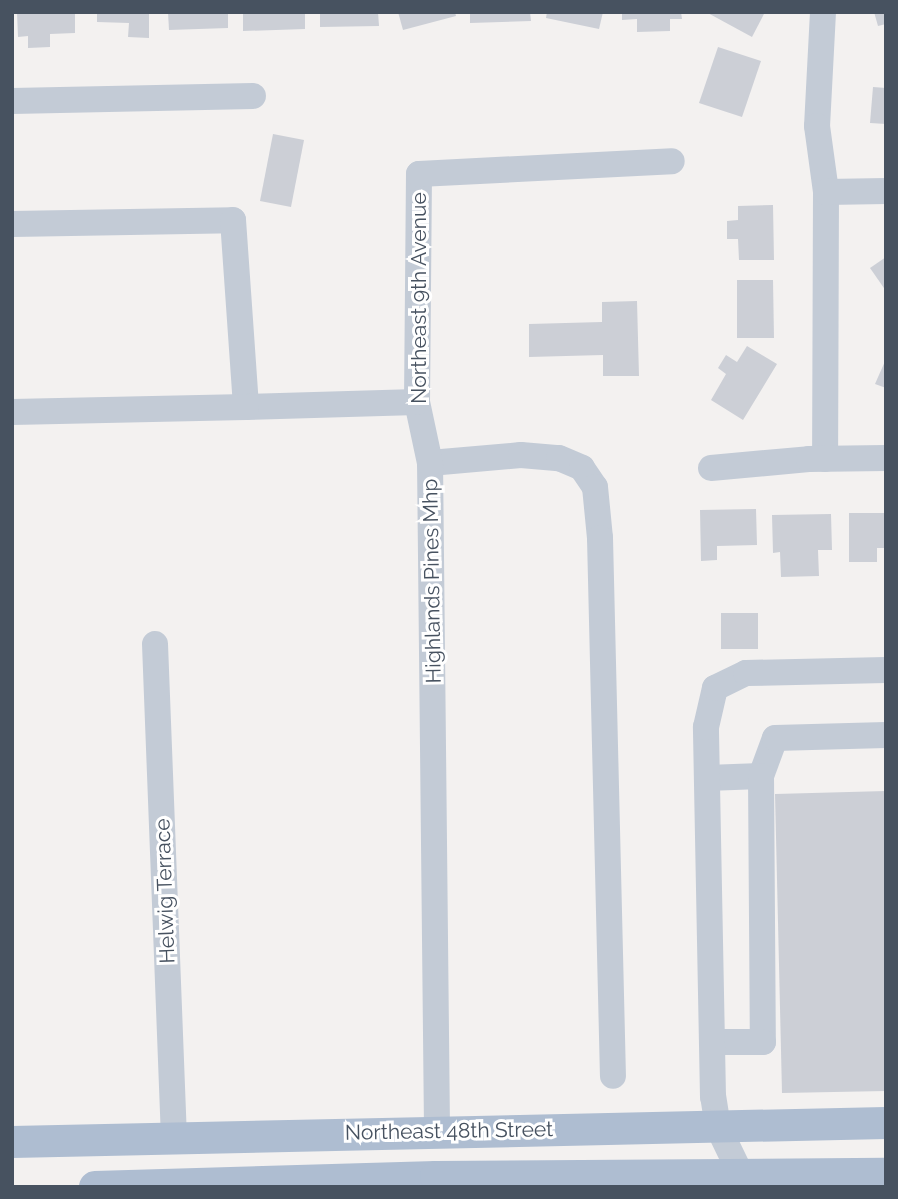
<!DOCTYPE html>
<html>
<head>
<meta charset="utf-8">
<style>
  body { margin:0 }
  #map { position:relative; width:898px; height:1199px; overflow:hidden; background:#f3f1f0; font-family:Raleway,sans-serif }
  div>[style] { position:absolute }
  .building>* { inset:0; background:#cccfd6 }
  .minor>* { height:26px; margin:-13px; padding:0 13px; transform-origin:13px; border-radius:13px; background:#c3cbd6 }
  .major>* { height:32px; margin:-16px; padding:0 16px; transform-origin:16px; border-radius:16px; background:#aebdd1 }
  span { translate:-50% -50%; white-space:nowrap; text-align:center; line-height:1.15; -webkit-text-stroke:6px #fff; paint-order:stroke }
  .street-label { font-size:21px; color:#475260 }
  .frame { position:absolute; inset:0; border:14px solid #475260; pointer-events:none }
</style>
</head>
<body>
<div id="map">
  <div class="building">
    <div style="clip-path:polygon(17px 12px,75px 12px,75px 33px,50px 34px,50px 47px,28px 48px,28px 36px,18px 37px)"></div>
    <div style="clip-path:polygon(97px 12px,149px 12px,149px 38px,128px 37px,129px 23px,97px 22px)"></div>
    <div style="clip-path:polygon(168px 12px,228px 12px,228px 28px,169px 30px)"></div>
    <div style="clip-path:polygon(243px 12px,305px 12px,305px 29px,243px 31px)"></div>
    <div style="clip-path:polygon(320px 12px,378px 12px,379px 26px,320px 27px)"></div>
    <div style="clip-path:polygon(398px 12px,455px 12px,456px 16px,403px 30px)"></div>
    <div style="clip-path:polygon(470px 12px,530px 12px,531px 21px,470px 23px)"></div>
    <div style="clip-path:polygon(547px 12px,603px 12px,599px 29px,546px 18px)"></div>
    <div style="clip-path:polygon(622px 12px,681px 12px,682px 19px,670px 19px,670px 31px,637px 32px,637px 19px,622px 20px)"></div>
    <div style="clip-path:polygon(706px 12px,765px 12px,752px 37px)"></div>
    <div style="clip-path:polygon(874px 12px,886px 12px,886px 24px,878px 26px)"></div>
    <div style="clip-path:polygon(718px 47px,761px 61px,742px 117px,699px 103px)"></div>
    <div style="clip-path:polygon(873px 87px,886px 88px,886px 124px,870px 123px)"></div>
    <div style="clip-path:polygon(273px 134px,304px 140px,291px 207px,260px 201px)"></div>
    <div style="clip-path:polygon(773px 205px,774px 260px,739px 260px,738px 239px,727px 239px,727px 221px,738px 220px,738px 206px)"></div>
    <div style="clip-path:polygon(886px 257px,886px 291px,870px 268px)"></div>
    <div style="clip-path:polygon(737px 280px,773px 280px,774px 338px,737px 338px)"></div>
    <div style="clip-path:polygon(637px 301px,639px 376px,603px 376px,603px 355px,529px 357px,529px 324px,602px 322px,602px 302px)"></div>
    <div style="clip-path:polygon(747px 346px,777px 364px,743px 420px,711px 400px,726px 374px,718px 368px,726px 355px,737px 362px)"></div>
    <div style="clip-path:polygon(886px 359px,886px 388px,875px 384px)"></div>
    <div style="clip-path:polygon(756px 509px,757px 545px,717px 546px,717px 560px,701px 561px,700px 510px)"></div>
    <div style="clip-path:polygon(849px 513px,886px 513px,886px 548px,877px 548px,877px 562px,849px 562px)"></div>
    <div style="clip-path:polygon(831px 514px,832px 550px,818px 550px,819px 576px,781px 577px,780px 552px,773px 553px,772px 515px)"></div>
    <div style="clip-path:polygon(721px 613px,758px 613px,758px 649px,721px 649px)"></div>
    <div style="clip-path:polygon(886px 791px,886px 1091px,782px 1093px,775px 794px)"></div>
  </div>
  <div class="minor">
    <div style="left:823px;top:12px;width:114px;rotate:93deg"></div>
    <div style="left:817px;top:126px;width:67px;rotate:82.2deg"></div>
    <div style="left:826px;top:192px;width:267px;rotate:90.2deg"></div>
    <div style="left:12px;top:101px;width:241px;rotate:-1.2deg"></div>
    <div style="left:826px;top:192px;width:60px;rotate:-1deg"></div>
    <div style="left:12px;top:224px;width:221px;rotate:-1deg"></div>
    <div style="left:233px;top:220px;width:187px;rotate:86deg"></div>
    <div style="left:246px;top:407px;width:171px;rotate:-1.7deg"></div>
    <div style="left:12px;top:412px;width:234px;rotate:-1.2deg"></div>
    <div style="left:430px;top:463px;width:91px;rotate:-5deg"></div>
    <div style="left:521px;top:455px;width:38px;rotate:5deg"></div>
    <div style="left:559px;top:458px;width:25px;rotate:23deg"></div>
    <div style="left:582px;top:468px;width:23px;rotate:56deg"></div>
    <div style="left:595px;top:487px;width:51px;rotate:84.4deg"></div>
    <div style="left:600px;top:538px;width:538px;rotate:88.62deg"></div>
    <div style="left:711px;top:468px;width:98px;rotate:-5.2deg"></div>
    <div style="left:809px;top:459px;width:77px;rotate:-0.7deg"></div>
    <div style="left:155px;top:644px;width:494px;rotate:87.8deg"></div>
    <div style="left:761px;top:776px;width:40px;rotate:-69.8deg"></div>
    <div style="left:775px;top:738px;width:111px;rotate:-1.5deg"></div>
    <div style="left:707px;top:778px;width:54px;rotate:-2.1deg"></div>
    <div style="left:761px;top:776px;width:266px;rotate:89.6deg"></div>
    <div style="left:763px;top:1042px;width:51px;rotate:180deg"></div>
    <div style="left:437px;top:1129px;width:666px;rotate:-90.6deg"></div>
    <div style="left:430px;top:463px;width:62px;rotate:-102deg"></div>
    <div style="left:417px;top:402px;width:228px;rotate:-89.5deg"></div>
    <div style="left:419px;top:174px;width:253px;rotate:-2.9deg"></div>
    <div style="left:747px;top:1187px;width:67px;rotate:-115.8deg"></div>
    <div style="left:718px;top:1127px;width:30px;rotate:-99deg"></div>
    <div style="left:713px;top:1097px;width:370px;rotate:-91.1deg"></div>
    <div style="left:706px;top:727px;width:40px;rotate:-77deg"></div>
    <div style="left:715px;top:688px;width:34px;rotate:-26deg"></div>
    <div style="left:746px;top:673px;width:140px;rotate:-1.2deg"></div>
  </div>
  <div class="major">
    <div style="left:12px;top:1142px;width:874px;rotate:-1.25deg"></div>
    <div style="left:95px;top:1187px;width:341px;rotate:-1.7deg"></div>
    <div style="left:436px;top:1177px;width:450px;rotate:-0.4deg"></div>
  </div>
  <div class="street-label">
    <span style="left:419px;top:298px;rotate:-90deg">Northeast 9th Avenue</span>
    <span style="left:432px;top:581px;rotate:-91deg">Highlands Pines Mhp</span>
    <span style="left:165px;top:891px;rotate:-92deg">Helwig Terrace</span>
    <span style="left:449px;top:1131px;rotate:-1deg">Northeast 48th Street</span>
  </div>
  <div class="frame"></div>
</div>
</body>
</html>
